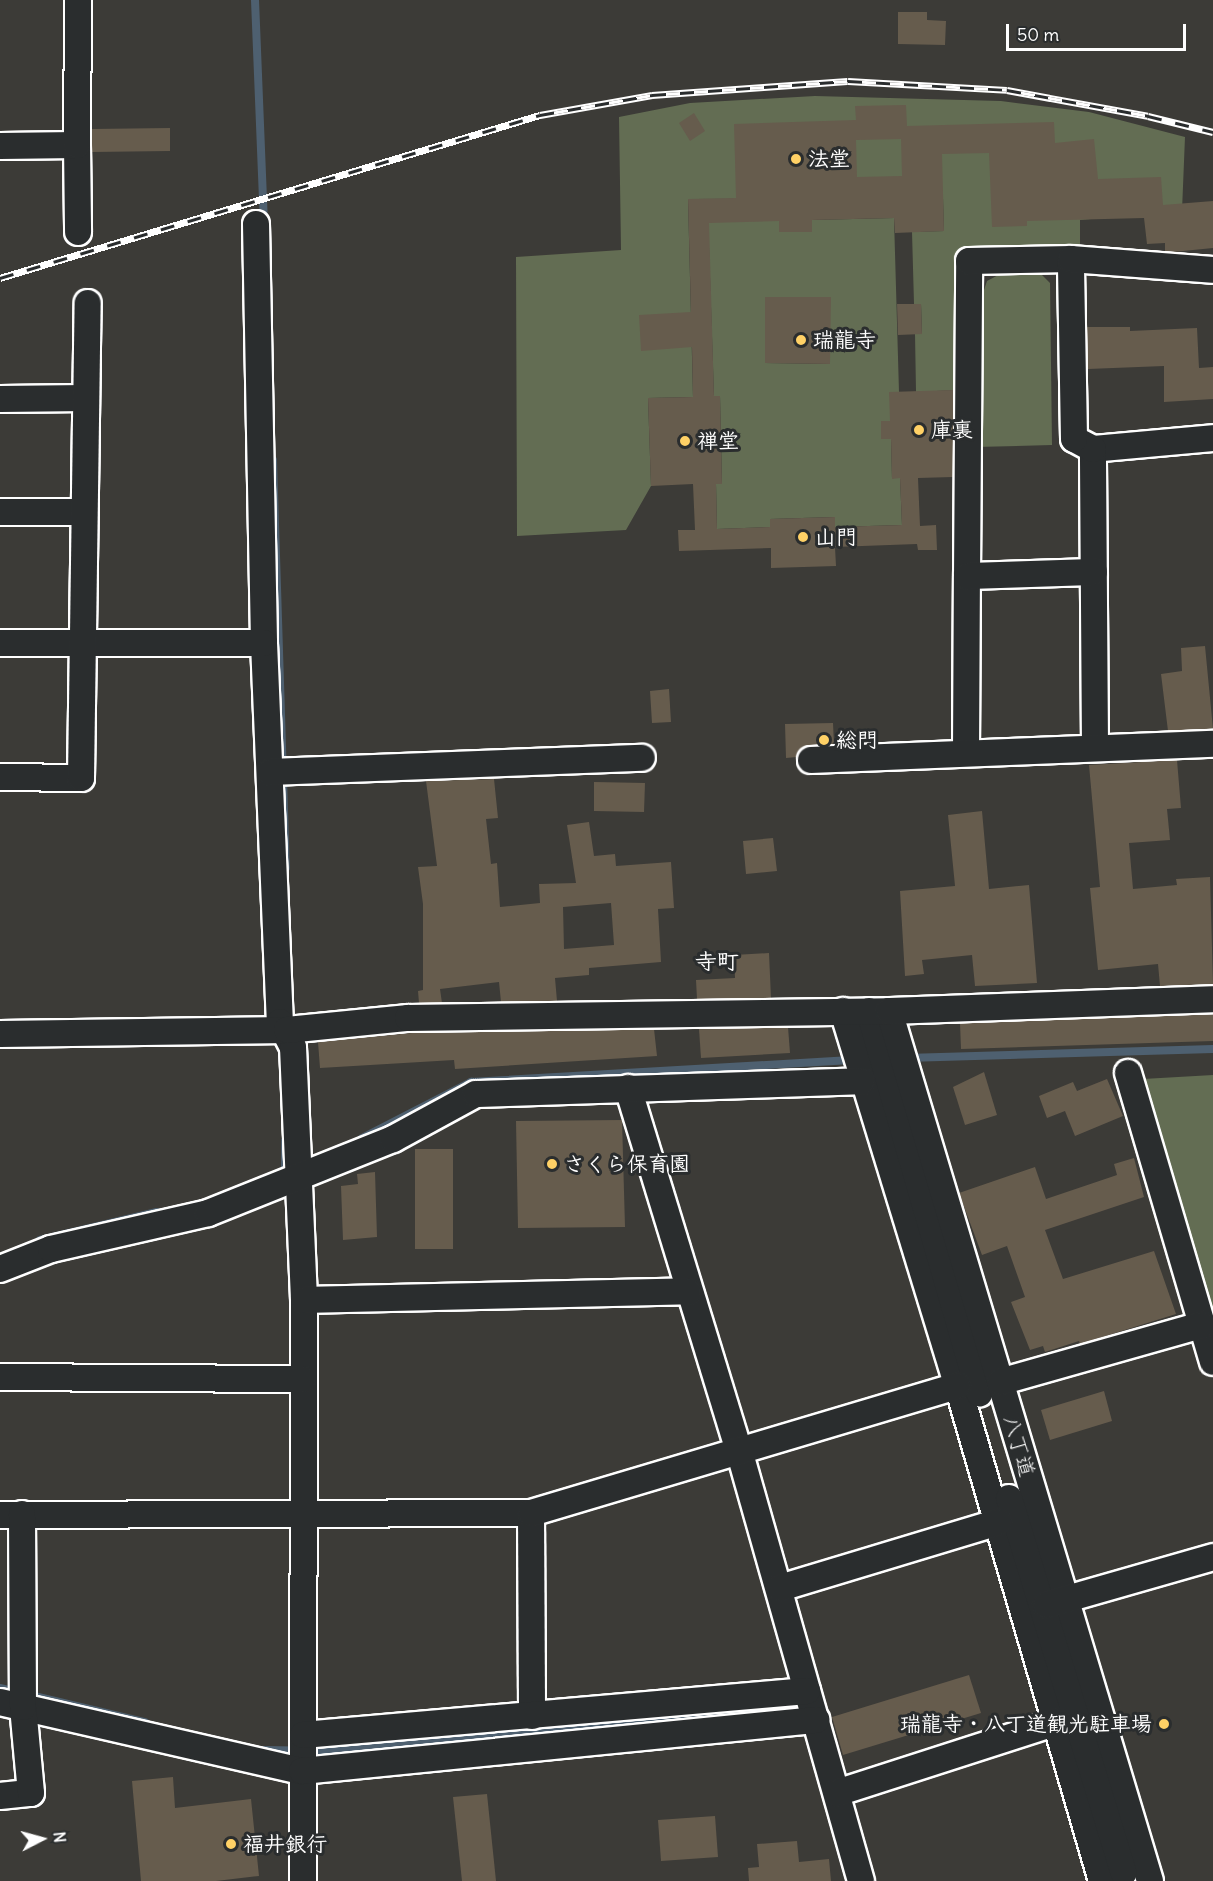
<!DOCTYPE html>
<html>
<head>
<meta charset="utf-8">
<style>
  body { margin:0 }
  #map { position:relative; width:1213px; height:1881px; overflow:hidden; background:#3c3b37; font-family:Delius,"Klee One",sans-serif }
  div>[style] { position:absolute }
  .green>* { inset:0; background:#636d53 }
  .stream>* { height:8px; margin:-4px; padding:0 4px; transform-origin:4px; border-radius:4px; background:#4e6070 }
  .building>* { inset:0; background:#665c4d }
  .roads { filter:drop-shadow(2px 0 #fff) drop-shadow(-2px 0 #fff) drop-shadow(0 2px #fff) drop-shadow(0 -2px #fff) }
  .minor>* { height:26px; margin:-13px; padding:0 13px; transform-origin:13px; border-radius:13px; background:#2a2d2e }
  .rail>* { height:7px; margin-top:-3.5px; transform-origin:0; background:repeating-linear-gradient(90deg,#2a2d2e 0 14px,#fff 0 28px); box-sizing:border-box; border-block:2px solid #fff }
  .dots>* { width:16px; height:16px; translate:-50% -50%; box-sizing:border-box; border:3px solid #2a2d2e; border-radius:50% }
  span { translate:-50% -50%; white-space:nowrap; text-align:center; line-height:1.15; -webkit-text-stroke:6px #2a2d2e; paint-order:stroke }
  .poi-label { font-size:21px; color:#fff; font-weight:700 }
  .left { translate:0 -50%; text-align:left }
  .right { translate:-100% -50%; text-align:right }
  .street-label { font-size:21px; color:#fff }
  .neighbourhood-label { font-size:22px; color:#fff; font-weight:700 }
  .north { position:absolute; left:12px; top:1809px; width:60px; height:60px; -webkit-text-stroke:4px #2a2d2e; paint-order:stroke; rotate:84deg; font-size:16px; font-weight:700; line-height:24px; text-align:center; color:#fff }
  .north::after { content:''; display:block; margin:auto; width:21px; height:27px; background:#fff; clip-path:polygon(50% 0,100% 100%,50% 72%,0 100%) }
  .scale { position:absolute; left:1006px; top:24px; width:180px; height:27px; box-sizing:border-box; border:3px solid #fff; border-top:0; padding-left:8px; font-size:18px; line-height:21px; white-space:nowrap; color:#fff; -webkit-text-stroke:4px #2a2d2e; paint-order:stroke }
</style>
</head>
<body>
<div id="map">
  <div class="green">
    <div style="clip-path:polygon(815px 96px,1001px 101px,1089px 112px,1185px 137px,1182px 211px,1080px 220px,1080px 252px,962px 251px,956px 390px,916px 392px,915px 334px,922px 333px,921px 304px,914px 304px,912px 232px,944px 231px,943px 198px,688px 199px,693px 397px,648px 398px,651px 486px,626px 530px,517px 536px,516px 257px,621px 250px,619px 117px,690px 103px)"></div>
    <div style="clip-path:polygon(evenodd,708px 217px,779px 221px,779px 232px,812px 232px,812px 220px,894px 218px,899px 392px,890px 421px,881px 421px,881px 439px,891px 439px,892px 478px,900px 478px,902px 525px,835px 527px,834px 517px,770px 519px,770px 527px,717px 529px,716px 484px,722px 483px,720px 396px,714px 396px,708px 217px,765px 297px,830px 297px,830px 364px,765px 363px,765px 297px)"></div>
    <div style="clip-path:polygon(1004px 272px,1041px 274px,1050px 283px,1052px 445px,975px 447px,979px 305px,987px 281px)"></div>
    <div style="clip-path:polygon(1213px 1075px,1213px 1313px,1210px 1313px,1143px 1079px)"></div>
  </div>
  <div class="stream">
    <div style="left:255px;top:0;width:223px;rotate:87.7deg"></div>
    <div style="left:273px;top:460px;width:408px;rotate:88.2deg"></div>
    <div style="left:906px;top:1058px;width:307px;rotate:-1.7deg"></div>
    <div style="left:362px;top:1138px;width:123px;rotate:-27.2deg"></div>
    <div style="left:471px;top:1082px;width:385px;rotate:-3.3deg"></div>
    <div style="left:285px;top:1171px;width:30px;rotate:-90deg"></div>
    <div style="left:40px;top:1240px;width:120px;rotate:-13.5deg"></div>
    <div style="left:0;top:1688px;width:149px;rotate:13.2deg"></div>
    <div style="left:264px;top:1750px;width:62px;rotate:0.9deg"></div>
    <div style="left:326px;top:1751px;width:465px;rotate:-5.2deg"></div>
  </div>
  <div class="building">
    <div style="clip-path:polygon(898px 12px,927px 12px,927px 20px,946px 21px,945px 45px,898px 44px)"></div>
    <div style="clip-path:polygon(evenodd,906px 105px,907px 126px,1054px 122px,1055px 143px,1094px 139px,1098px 179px,1161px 177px,1163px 205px,1213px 201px,1213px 248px,1173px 252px,1165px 251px,1165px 243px,1147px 244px,1144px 218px,1027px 221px,1027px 226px,992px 227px,989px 153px,942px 154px,944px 231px,895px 233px,894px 218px,812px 220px,812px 232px,779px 232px,779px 221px,709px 223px,714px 396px,720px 396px,722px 484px,716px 484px,717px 529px,770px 527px,770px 519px,835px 517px,835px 527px,902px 525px,900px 478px,892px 479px,891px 439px,881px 439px,881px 421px,890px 421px,889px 392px,953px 390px,953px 477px,918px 478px,920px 526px,936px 525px,937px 550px,918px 550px,917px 544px,835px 547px,836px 566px,771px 568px,771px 548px,679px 551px,678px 530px,695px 530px,693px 484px,651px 486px,648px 398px,693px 397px,692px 347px,641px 351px,639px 315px,691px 312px,688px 199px,736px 198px,734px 124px,856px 120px,855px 106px,906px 105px,901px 139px,902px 176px,857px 177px,856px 140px,901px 139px)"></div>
    <div style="clip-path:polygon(694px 113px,705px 131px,690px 141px,679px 123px)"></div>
    <div style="clip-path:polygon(170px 128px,170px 151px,92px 152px,92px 129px)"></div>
    <div style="clip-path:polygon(765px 297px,831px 297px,830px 364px,765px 363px)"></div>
    <div style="clip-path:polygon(897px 304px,921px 304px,922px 334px,898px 335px)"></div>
    <div style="clip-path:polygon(1087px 327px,1130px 327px,1130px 331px,1197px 328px,1199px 368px,1213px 367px,1213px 399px,1164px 402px,1164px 366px,1088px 369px)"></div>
    <div style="clip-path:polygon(1205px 646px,1213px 729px,1168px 731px,1161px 674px,1182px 671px,1181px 648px)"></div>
    <div style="clip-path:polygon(669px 689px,671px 722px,652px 723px,650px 691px)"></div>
    <div style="clip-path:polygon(833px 723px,834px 744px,810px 745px,803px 748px,797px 757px,786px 758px,785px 724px)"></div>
    <div style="clip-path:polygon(1177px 760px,1181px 808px,1167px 809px,1170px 840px,1129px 843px,1133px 889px,1177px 885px,1176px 879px,1210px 877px,1213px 984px,1160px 986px,1158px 964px,1098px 970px,1090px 888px,1100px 887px,1089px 765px)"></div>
    <div style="clip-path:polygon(evenodd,494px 779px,498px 818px,486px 819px,491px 864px,497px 863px,500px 907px,540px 903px,539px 884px,576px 883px,567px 825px,589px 822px,594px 856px,615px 854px,616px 866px,671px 862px,674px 908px,658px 909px,661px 962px,589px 968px,589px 975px,555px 978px,557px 1001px,501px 1002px,499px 982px,440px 989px,442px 1003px,419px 1003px,418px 991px,423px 990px,423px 904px,418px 867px,437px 866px,426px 781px,494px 779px,611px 903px,614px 945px,564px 949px,563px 907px,611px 903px)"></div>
    <div style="clip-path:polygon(594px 782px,645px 783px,644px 812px,594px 811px)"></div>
    <div style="clip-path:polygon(982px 811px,989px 889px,1029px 885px,1037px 983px,975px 986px,972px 955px,922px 960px,924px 974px,905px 976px,900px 891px,955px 886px,948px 815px)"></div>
    <div style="clip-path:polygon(773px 838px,777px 871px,746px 874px,743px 841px)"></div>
    <div style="clip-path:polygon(769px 953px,771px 998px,697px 999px,696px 980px,735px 978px,734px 955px)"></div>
    <div style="clip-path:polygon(1213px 1014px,1213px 1041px,961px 1049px,960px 1023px)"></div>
    <div style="clip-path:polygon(788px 1027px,790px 1053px,701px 1058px,699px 1029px)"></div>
    <div style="clip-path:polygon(654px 1029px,657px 1056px,455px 1069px,454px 1060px,320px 1068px,318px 1042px,412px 1033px)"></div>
    <div style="clip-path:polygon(984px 1072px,997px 1115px,965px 1125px,953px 1087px)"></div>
    <div style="clip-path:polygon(1107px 1079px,1123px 1116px,1075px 1136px,1065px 1111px,1047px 1118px,1039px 1096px,1073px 1082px,1077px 1091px)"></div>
    <div style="clip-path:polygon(622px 1120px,625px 1227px,518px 1228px,516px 1121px)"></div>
    <div style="clip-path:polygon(415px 1149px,453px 1149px,453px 1249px,415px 1249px)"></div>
    <div style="clip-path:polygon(1134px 1158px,1144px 1197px,1045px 1230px,1063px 1279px,1154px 1251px,1176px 1314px,1080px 1344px,1079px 1341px,1045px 1352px,1043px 1346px,1030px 1350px,1011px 1302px,1025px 1297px,1007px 1246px,982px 1255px,959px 1193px,1035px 1167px,1046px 1199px,1117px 1175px,1114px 1164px)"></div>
    <div style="clip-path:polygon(375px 1172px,377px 1237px,343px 1240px,341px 1186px,358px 1184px,357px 1174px)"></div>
    <div style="clip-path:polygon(1104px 1391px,1112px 1421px,1050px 1440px,1041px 1410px)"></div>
    <div style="clip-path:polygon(969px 1675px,981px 1713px,843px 1755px,832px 1717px)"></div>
    <div style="clip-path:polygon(173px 1777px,175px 1808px,251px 1799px,259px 1876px,216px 1881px,141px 1881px,132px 1781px)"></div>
    <div style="clip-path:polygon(487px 1794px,496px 1881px,462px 1881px,453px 1797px)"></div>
    <div style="clip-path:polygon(715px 1816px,718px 1857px,661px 1861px,658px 1820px)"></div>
    <div style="clip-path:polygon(797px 1841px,799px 1862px,829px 1859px,831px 1881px,749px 1881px,748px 1868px,759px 1867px,757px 1844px)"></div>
  </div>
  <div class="roads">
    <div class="minor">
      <div style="left:77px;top:145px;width:87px;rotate:89.3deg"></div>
      <div style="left:0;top:146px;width:77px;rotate:-0.7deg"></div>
      <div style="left:77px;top:145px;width:145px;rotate:-89.6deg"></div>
      <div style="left:256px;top:224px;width:419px;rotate:88.9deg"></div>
      <div style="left:264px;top:643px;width:379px;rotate:87.6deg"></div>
      <div style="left:280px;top:1022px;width:28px;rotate:63deg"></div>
      <div style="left:293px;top:1047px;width:253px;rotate:87.5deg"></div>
      <div style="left:304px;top:1300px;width:581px;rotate:90.1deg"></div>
      <div style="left:0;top:399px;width:86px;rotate:-0.7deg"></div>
      <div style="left:1093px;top:449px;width:121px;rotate:-5.2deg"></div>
      <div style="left:0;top:512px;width:84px"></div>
      <div style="left:967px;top:576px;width:315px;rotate:-89.6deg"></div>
      <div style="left:969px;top:261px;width:102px;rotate:-1.1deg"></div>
      <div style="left:0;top:643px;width:264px"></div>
      <div style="left:1095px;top:747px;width:298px;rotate:-90.4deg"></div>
      <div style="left:1093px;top:449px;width:21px;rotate:-152deg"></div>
      <div style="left:1074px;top:439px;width:180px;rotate:-91deg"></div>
      <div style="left:1071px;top:259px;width:142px;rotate:4.4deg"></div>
      <div style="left:966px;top:753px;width:177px;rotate:-89.7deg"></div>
      <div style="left:967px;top:576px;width:127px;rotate:-1.8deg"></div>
      <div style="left:811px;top:760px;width:402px;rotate:-2.3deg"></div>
      <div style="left:270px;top:772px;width:372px;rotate:-2.2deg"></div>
      <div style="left:0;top:777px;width:81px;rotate:0.7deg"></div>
      <div style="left:81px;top:778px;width:475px;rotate:-89.2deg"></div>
      <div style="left:843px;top:1011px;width:392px;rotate:73deg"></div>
      <div style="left:958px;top:1386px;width:516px;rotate:73.78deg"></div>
      <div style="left:869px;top:1011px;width:398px;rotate:73.9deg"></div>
      <div style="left:889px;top:1011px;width:908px;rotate:73.3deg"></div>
      <div style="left:0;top:1034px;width:287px;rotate:-0.8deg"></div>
      <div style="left:287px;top:1030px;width:122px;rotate:-5.7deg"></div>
      <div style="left:408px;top:1018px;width:481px;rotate:-0.8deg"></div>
      <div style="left:889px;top:1011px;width:324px;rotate:-2.1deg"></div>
      <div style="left:1128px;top:1073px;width:301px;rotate:73.6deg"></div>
      <div style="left:628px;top:1088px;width:379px;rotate:73deg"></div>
      <div style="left:739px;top:1450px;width:448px;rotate:74.2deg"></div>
      <div style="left:0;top:1269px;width:55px;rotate:-21.4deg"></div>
      <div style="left:51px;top:1249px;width:161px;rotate:-12.9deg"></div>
      <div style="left:208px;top:1213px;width:199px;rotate:-21.8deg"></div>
      <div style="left:393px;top:1139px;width:94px;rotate:-28.5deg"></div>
      <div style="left:476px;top:1094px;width:386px;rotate:-1.9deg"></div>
      <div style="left:304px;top:1300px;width:384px;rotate:-1.3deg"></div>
      <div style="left:0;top:1377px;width:303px;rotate:0.4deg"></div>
      <div style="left:1000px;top:1382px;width:210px;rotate:-15.8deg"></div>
      <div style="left:1009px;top:1498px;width:392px;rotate:73deg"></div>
      <div style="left:531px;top:1513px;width:203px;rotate:89.7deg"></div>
      <div style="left:0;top:1515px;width:531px;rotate:-0.22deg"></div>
      <div style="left:531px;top:1513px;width:445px;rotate:-16.6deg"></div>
      <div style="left:780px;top:1588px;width:228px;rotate:-16.8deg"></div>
      <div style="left:1046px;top:1605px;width:174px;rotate:-16deg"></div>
      <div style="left:0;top:1702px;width:310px;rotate:12.9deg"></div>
      <div style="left:302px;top:1771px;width:517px;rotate:-5.67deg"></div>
      <div style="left:303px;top:1735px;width:506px;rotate:-4.99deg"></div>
      <div style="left:837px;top:1793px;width:231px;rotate:-17.9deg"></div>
      <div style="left:0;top:1796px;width:31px;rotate:-6deg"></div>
      <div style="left:31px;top:1793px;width:86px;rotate:-95.3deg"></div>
      <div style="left:23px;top:1707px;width:193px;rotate:-90.3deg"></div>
    </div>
  </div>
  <div class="rail">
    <div style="left:0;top:278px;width:564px;rotate:-16.8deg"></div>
    <div style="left:540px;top:115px;width:114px;rotate:-10.1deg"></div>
    <div style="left:652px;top:95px;width:196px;rotate:-4.1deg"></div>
    <div style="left:848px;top:81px;width:159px;rotate:3.2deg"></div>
    <div style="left:1007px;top:90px;width:143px;rotate:10.4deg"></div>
    <div style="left:1148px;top:116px;width:67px;rotate:13.8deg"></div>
  </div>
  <div class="dots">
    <div style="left:796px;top:159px;background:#ffd166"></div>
    <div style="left:801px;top:340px;background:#ffd166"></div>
    <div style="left:919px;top:430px;background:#ffd166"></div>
    <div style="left:685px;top:441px;background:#ffd166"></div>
    <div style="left:803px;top:537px;background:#ffd166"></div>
    <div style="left:824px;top:740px;background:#ffd166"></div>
    <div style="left:552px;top:1164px;background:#ffd166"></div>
    <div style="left:1164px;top:1724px;background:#ffd166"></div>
    <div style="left:231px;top:1844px;background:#ffd166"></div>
  </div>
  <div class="poi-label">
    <span class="left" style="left:808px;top:159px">法堂</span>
    <span class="left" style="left:813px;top:340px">瑞龍寺</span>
    <span class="left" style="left:931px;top:430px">庫裏</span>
    <span class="left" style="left:697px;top:441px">禅堂</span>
    <span class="left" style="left:815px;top:537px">山門</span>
    <span class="left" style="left:836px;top:740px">総門</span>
    <span class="left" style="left:564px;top:1164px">さくら保育園</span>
    <span class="right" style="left:1152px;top:1724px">瑞龍寺・八丁道観光駐車場</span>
    <span class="left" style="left:243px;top:1844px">福井銀行</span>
  </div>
  <div class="street-label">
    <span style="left:1019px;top:1446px;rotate:74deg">八丁道</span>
  </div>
  <div class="neighbourhood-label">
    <span style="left:717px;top:962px">寺町</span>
  </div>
  <div class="north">N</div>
  <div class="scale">50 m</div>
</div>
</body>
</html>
